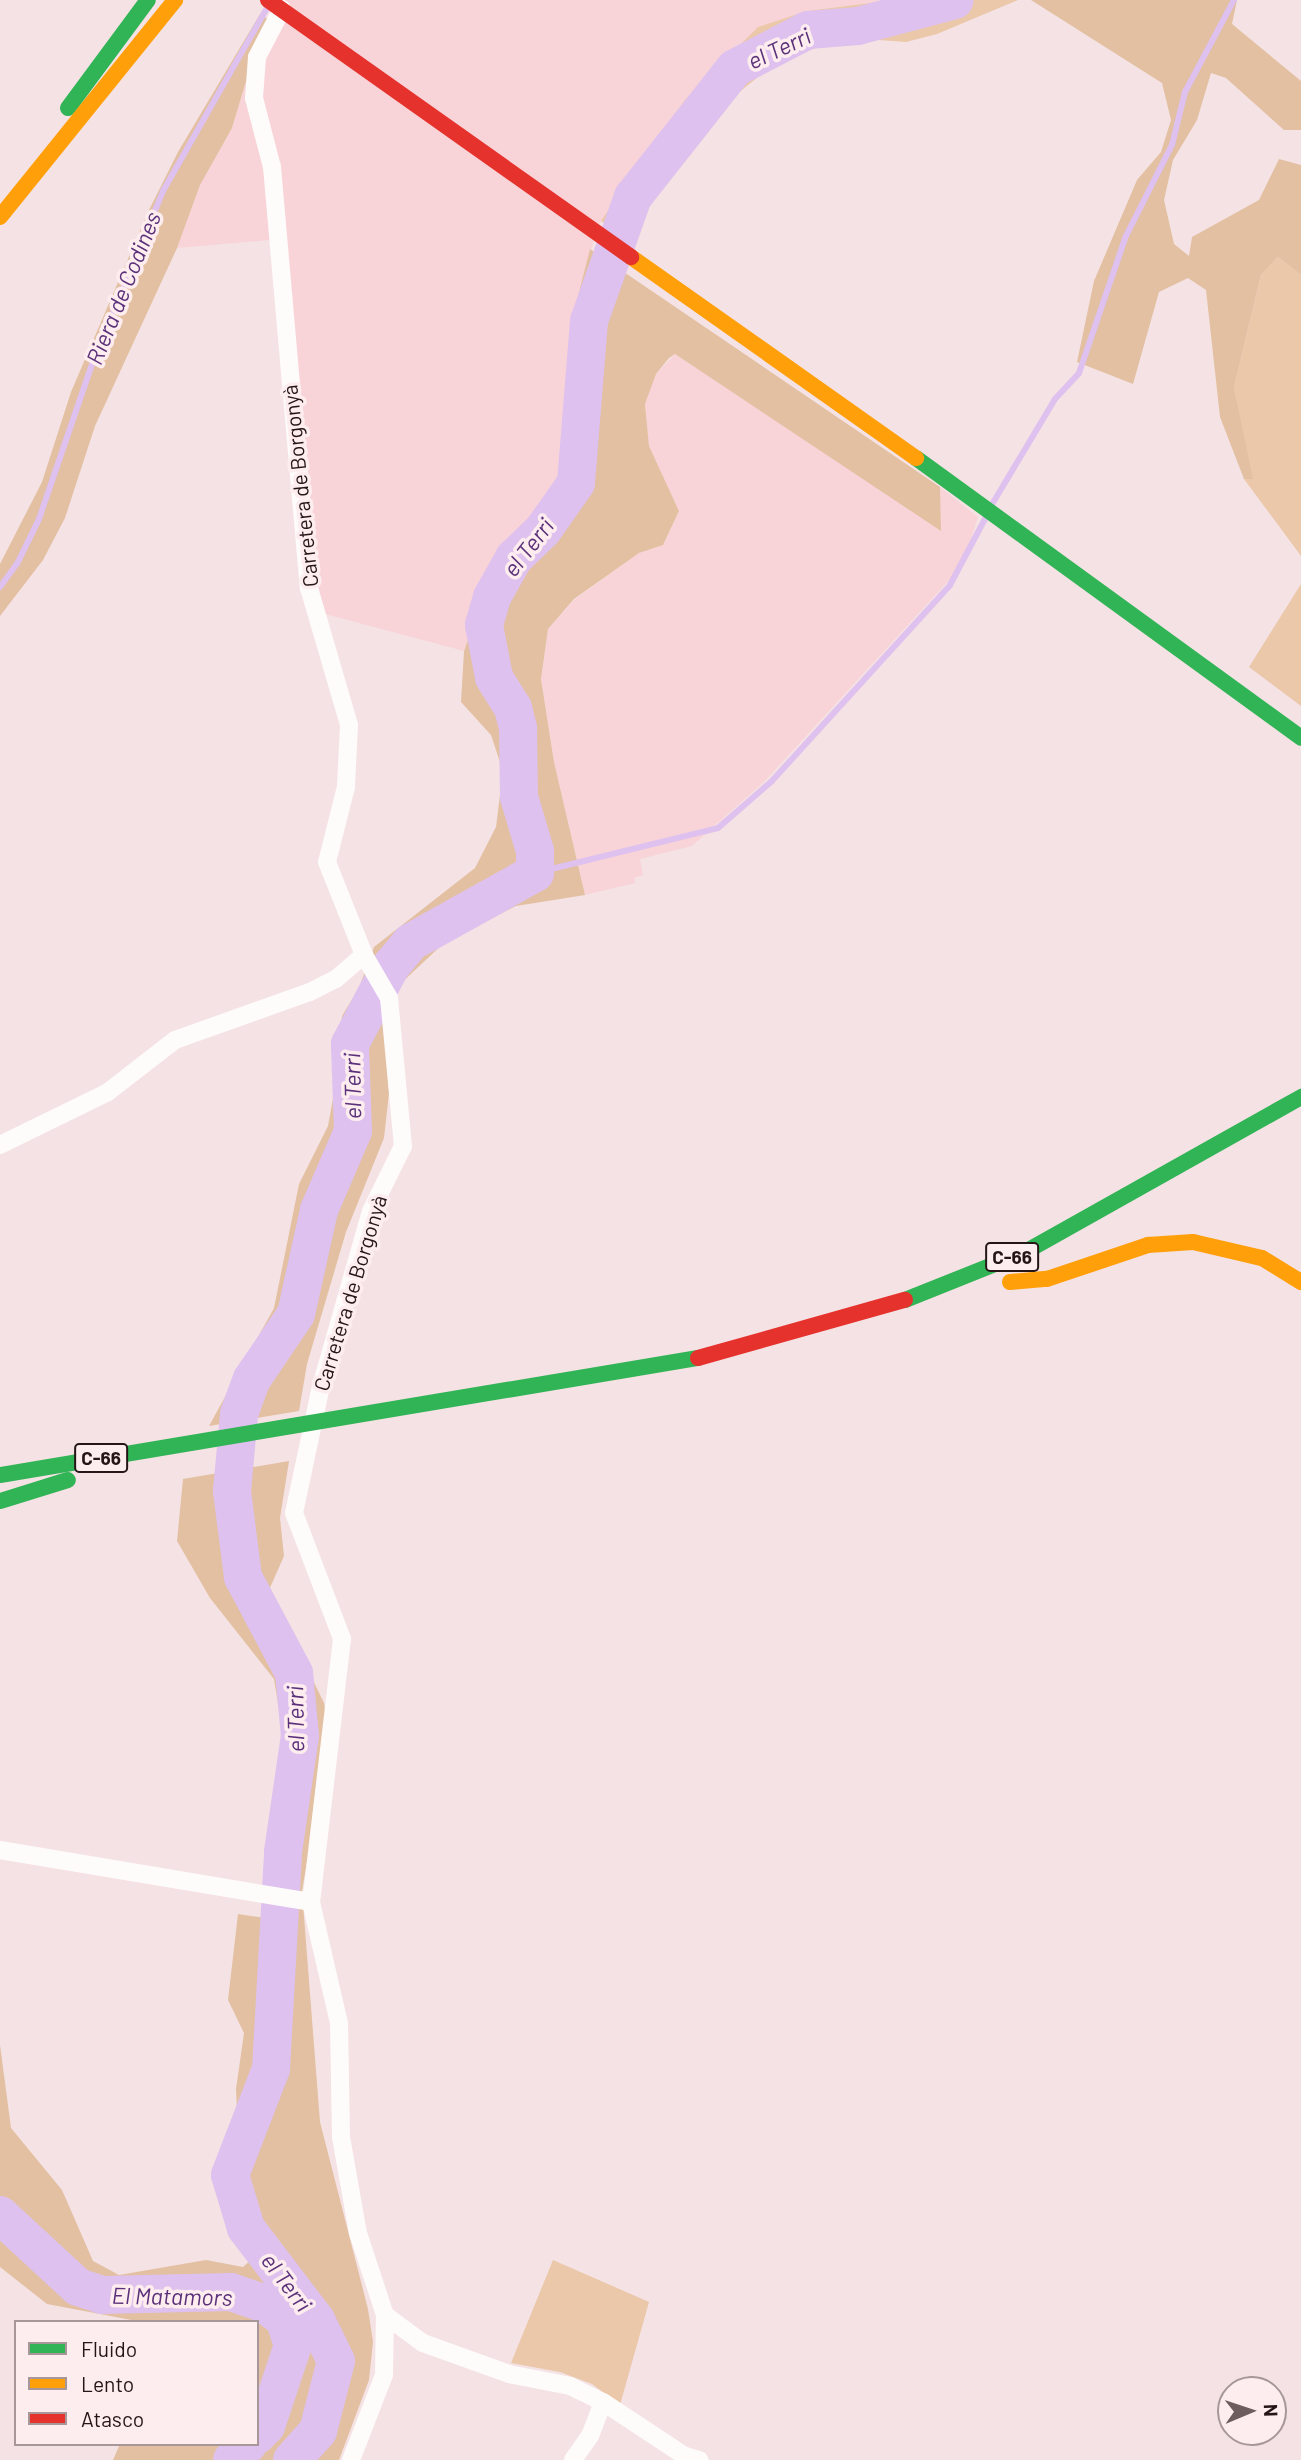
<!DOCTYPE html>
<html>
<head>
<meta charset="utf-8">
<style>
  body { margin:0 }
  #map { position:relative; width:1301px; height:2460px; overflow:hidden; background:#f5e2e4; font-family:Barlow,sans-serif }
  div>[style] { position:absolute }
  .built>* { inset:0; background:#f8d4d8 }
  .green>* { inset:0; background:#eac8a9 }
  .forest>* { inset:0; background:#e2c0a1 }
  .stream>* { height:6px; margin:-3px; padding:0 3px; transform-origin:3px; border-radius:3px; background:#dec1ee }
  .river>* { height:38px; margin:-19px; padding:0 19px; transform-origin:19px; border-radius:19px; background:#dec1ee }
  .street>* { height:18px; margin:-9px; padding:0 9px; transform-origin:9px; border-radius:9px; background:#fefbfb }
  .fast>* { height:16px; margin:-8px; padding:0 8px; transform-origin:8px; border-radius:8px; background:#30b455 }
  .slow>* { height:16px; margin:-8px; padding:0 8px; transform-origin:8px; border-radius:8px; background:#ff9f0a }
  .jam>* { height:16px; margin:-8px; padding:0 8px; transform-origin:8px; border-radius:8px; background:#e5322d }
  span { translate:-50% -50%; white-space:nowrap; text-align:center; line-height:1.15; -webkit-text-stroke:7px #feedee; paint-order:stroke }
  .shield-label span { padding:2px 5px; background:#feedee; border:2px solid; border-radius:5px; -webkit-text-stroke-width:0 }
  .shield-label { font-size:19px; color:#241517; font-weight:700 }
  .street-label { font-size:21px; color:#241517 }
  .water-label { font-size:23px; color:#5a317a; font-style:italic }
  .legend { position:absolute; left:14px; top:2320px; width:245px; height:126px; box-sizing:border-box; background:#feedee; border:2px solid #a79798; margin:0; padding:9px 12px; list-style:none; font-size:21px; color:#241517 }
  .legend li { display:flex; align-items:center; gap:14px; height:35px }
  .legend b { width:35px; border:2px solid #a79798 }
  .north { position:absolute; left:1217px; top:2376px; width:70px; height:70px; box-sizing:border-box; background:#feedee; border:2px solid #a79798; border-radius:50%; rotate:88deg; font-size:19px; font-weight:700; line-height:28px; text-align:center; color:#241517 }
  .north::after { content:''; display:block; margin:auto; width:24px; height:32px; background:#6d5d5f; clip-path:polygon(50% 0,100% 100%,50% 72%,0 100%) }
</style>
</head>
<body>
<div id="map">
  <div class="built">
    <div style="clip-path:polygon(272px 0,893px 0,807px 11px,598px 225px,571px 324px,578px 420px,565px 480px,560px 493px,501px 549px,464px 651px,310px 610px,270px 240px,177px 248px,199px 185px,232px 128px,256px 48px,279px 6px)"></div>
    <div style="clip-path:polygon(675px 354px,940px 530px,940px 487px,978px 517px,963px 565px,764px 782px,692px 846px,640px 859px,643px 875px,634px 878px,635px 883px,585px 895px,554px 762px,541px 679px,548px 629px,574px 600px,639px 553px,663px 545px,679px 511px,649px 446px,645px 404px,656px 374px)"></div>
  </div>
  <div class="green">
    <div style="clip-path:polygon(893px 0,1018px 0,937px 34px,906px 42px,852px 38px,805px 51px,758px 77px,722px 106px,624px 238px,601px 221px,685px 100px,758px 27px,807px 11px)"></div>
    <div style="clip-path:polygon(1278px 257px,1301px 275px,1301px 556px,1244px 479px,1252px 478px,1234px 387px,1261px 275px)"></div>
    <div style="clip-path:polygon(1301px 584px,1301px 706px,1249px 667px)"></div>
    <div style="clip-path:polygon(553px 2260px,649px 2302px,620px 2405px,592px 2384px,560px 2372px,511px 2363px)"></div>
  </div>
  <div class="forest">
    <div style="clip-path:polygon(1031px 0,1237px 0,1232px 24px,1301px 81px,1301px 130px,1284px 130px,1226px 78px,1211px 73px,1197px 120px,1173px 160px,1164px 200px,1174px 244px,1189px 256px,1192px 237px,1259px 200px,1279px 159px,1301px 165px,1301px 275px,1278px 257px,1261px 275px,1234px 387px,1253px 479px,1244px 479px,1220px 417px,1206px 290px,1188px 278px,1159px 292px,1133px 384px,1077px 362px,1094px 281px,1137px 180px,1161px 152px,1171px 120px,1162px 83px)"></div>
    <div style="clip-path:polygon(260px 14px,271px 21px,256px 48px,232px 128px,200px 185px,177px 248px,95px 426px,65px 518px,43px 560px,0 616px,0 564px,42px 482px,71px 392px,149px 210px,178px 152px)"></div>
    <div style="clip-path:polygon(590px 249px,940px 487px,941px 531px,675px 354px,669px 358px,656px 374px,645px 404px,649px 446px,679px 511px,663px 545px,639px 553px,574px 599px,548px 629px,541px 679px,554px 762px,585px 895px,516px 906px,446px 941px,382px 1001px,389px 1093px,384px 1138px,346px 1232px,307px 1364px,299px 1411px,209px 1426px,274px 1308px,299px 1184px,328px 1126px,340px 1060px,342px 1016px,359px 988px,374px 947px,475px 868px,496px 827px,503px 771px,491px 735px,461px 702px,464px 651px,501px 549px,560px 493px,565px 480px,578px 420px,571px 324px)"></div>
    <div style="clip-path:polygon(289px 1461px,280px 1518px,284px 1556px,269px 1590px,324px 1703px,329px 1733px,302px 1891px,320px 2122px,368px 2309px,373px 2342px,369px 2380px,339px 2460px,113px 2460px,120px 2444px,257px 2444px,257px 2322px,142px 2322px,47px 2304px,0 2267px,0 2045px,11px 2128px,62px 2190px,93px 2261px,119px 2275px,206px 2260px,243px 2267px,254px 2257px,229px 2172px,238px 2131px,236px 2089px,244px 2033px,228px 2000px,238px 1914px,265px 1918px,289px 1771px,274px 1679px,210px 1598px,177px 1541px,183px 1479px)"></div>
  </div>
  <div class="stream">
    <div style="left:991px;top:506px;width:125px;rotate:-59.1deg"></div>
    <div style="left:1055px;top:399px;width:35px;rotate:-47deg"></div>
    <div style="left:1079px;top:373px;width:145px;rotate:-71.1deg"></div>
    <div style="left:1126px;top:236px;width:102px;rotate:-63.2deg"></div>
    <div style="left:1172px;top:145px;width:55px;rotate:-76.2deg"></div>
    <div style="left:1185px;top:92px;width:104px;rotate:-62deg"></div>
    <div style="left:0;top:587px;width:29px;rotate:-54deg"></div>
    <div style="left:17px;top:564px;width:50px;rotate:-63.9deg"></div>
    <div style="left:39px;top:519px;width:167px;rotate:-71.1deg"></div>
    <div style="left:93px;top:361px;width:184px;rotate:-67.6deg"></div>
    <div style="left:163px;top:191px;width:213px;rotate:-60.4deg"></div>
    <div style="left:535px;top:873px;width:188px;rotate:-13.8deg"></div>
    <div style="left:718px;top:828px;width:70px;rotate:-41deg"></div>
    <div style="left:771px;top:782px;width:266px;rotate:-47.7deg"></div>
    <div style="left:950px;top:585px;width:79px;rotate:-62.1deg"></div>
    <div style="left:272px;top:2027px;width:13px;rotate:-29deg"></div>
  </div>
  <div class="river">
    <div style="left:0;top:2215px;width:106px;rotate:42.7deg"></div>
    <div style="left:78px;top:2287px;width:25px;rotate:18deg"></div>
    <div style="left:102px;top:2295px;width:129px;rotate:-1.3deg"></div>
    <div style="left:231px;top:2292px;width:34px;rotate:19deg"></div>
    <div style="left:263px;top:2303px;width:26px;rotate:36deg"></div>
    <div style="left:284px;top:2318px;width:28px;rotate:72deg"></div>
    <div style="left:293px;top:2345px;width:85px;rotate:108.4deg"></div>
    <div style="left:266px;top:2426px;width:13px;rotate:135deg"></div>
    <div style="left:232px;top:2460px;width:23px;rotate:-45deg"></div>
    <div style="left:292px;top:2460px;width:39px;rotate:-48deg"></div>
    <div style="left:318px;top:2431px;width:72px;rotate:-75.6deg"></div>
    <div style="left:336px;top:2361px;width:46px;rotate:-116deg"></div>
    <div style="left:316px;top:2320px;width:116px;rotate:-127.3deg"></div>
    <div style="left:246px;top:2228px;width:55px;rotate:-106.8deg"></div>
    <div style="left:230px;top:2175px;width:114px;rotate:-68.9deg"></div>
    <div style="left:271px;top:2069px;width:217px;rotate:-86.8deg"></div>
    <div style="left:283px;top:1852px;width:117px;rotate:-81.7deg"></div>
    <div style="left:300px;top:1736px;width:63px;rotate:-95.4deg"></div>
    <div style="left:294px;top:1673px;width:109px;rotate:-118deg"></div>
    <div style="left:243px;top:1577px;width:87px;rotate:-97.3deg"></div>
    <div style="left:232px;top:1491px;width:77px;rotate:-84.8deg"></div>
    <div style="left:239px;top:1414px;width:37px;rotate:-70deg"></div>
    <div style="left:252px;top:1379px;width:78px;rotate:-55.9deg"></div>
    <div style="left:296px;top:1314px;width:107px;rotate:-77.5deg"></div>
    <div style="left:319px;top:1210px;width:86px;rotate:-66.7deg"></div>
    <div style="left:353px;top:1131px;width:87px;rotate:-92deg"></div>
    <div style="left:350px;top:1044px;width:88px;rotate:-62.3deg"></div>
    <div style="left:391px;top:966px;width:31px;rotate:-50deg"></div>
    <div style="left:411px;top:942px;width:142px;rotate:-29.1deg"></div>
    <div style="left:535px;top:873px;width:22px;rotate:-90deg"></div>
    <div style="left:535px;top:851px;width:56px;rotate:-106.5deg"></div>
    <div style="left:519px;top:797px;width:69px;rotate:-90.8deg"></div>
    <div style="left:518px;top:728px;width:21px;rotate:-104deg"></div>
    <div style="left:513px;top:708px;width:36px;rotate:-122deg"></div>
    <div style="left:494px;top:677px;width:53px;rotate:-100.9deg"></div>
    <div style="left:484px;top:625px;width:29px;rotate:-74deg"></div>
    <div style="left:492px;top:597px;width:45px;rotate:-60.6deg"></div>
    <div style="left:514px;top:558px;width:40px;rotate:-44deg"></div>
    <div style="left:543px;top:530px;width:57px;rotate:-54.9deg"></div>
    <div style="left:576px;top:483px;width:163px;rotate:-85.4deg"></div>
    <div style="left:589px;top:321px;width:132px;rotate:-70.5deg"></div>
    <div style="left:633px;top:197px;width:164px;rotate:-51.7deg"></div>
    <div style="left:735px;top:68px;width:82px;rotate:-27.5deg"></div>
    <div style="left:808px;top:30px;width:50px;rotate:-4.6deg"></div>
    <div style="left:858px;top:26px;width:100px;rotate:-15deg"></div>
  </div>
  <div class="street">
    <div style="left:282px;top:9px;width:54px;rotate:117.5deg"></div>
    <div style="left:257px;top:57px;width:41px;rotate:94.2deg"></div>
    <div style="left:254px;top:98px;width:71px;rotate:75.4deg"></div>
    <div style="left:272px;top:167px;width:423px;rotate:85deg"></div>
    <div style="left:309px;top:588px;width:143px;rotate:73.7deg"></div>
    <div style="left:349px;top:725px;width:62px;rotate:92.8deg"></div>
    <div style="left:346px;top:787px;width:77px;rotate:104.2deg"></div>
    <div style="left:327px;top:862px;width:100px;rotate:68.3deg"></div>
    <div style="left:364px;top:955px;width:50px;rotate:59.8deg"></div>
    <div style="left:389px;top:998px;width:149px;rotate:84.6deg"></div>
    <div style="left:403px;top:1146px;width:72px;rotate:116.2deg"></div>
    <div style="left:371px;top:1211px;width:182px;rotate:105.9deg"></div>
    <div style="left:321px;top:1386px;width:130px;rotate:102deg"></div>
    <div style="left:294px;top:1513px;width:135px;rotate:69.1deg"></div>
    <div style="left:342px;top:1639px;width:265px;rotate:96.7deg"></div>
    <div style="left:311px;top:1902px;width:124px;rotate:77deg"></div>
    <div style="left:339px;top:2023px;width:114px;rotate:89deg"></div>
    <div style="left:341px;top:2137px;width:97px;rotate:80deg"></div>
    <div style="left:358px;top:2233px;width:86px;rotate:71.8deg"></div>
    <div style="left:385px;top:2315px;width:60px;rotate:91deg"></div>
    <div style="left:384px;top:2375px;width:91px;rotate:111.2deg"></div>
    <div style="left:0;top:1145px;width:120px;rotate:-26.1deg"></div>
    <div style="left:108px;top:1092px;width:85px;rotate:-37.8deg"></div>
    <div style="left:175px;top:1040px;width:143px;rotate:-19.6deg"></div>
    <div style="left:310px;top:992px;width:29px;rotate:-27deg"></div>
    <div style="left:336px;top:979px;width:37px;rotate:-41deg"></div>
    <div style="left:0;top:1850px;width:315px;rotate:9.5deg"></div>
    <div style="left:385px;top:2315px;width:47px;rotate:36.4deg"></div>
    <div style="left:423px;top:2343px;width:91px;rotate:19.8deg"></div>
    <div style="left:509px;top:2374px;width:62px;rotate:11.1deg"></div>
    <div style="left:570px;top:2386px;width:37px;rotate:26deg"></div>
    <div style="left:603px;top:2402px;width:98px;rotate:33.4deg"></div>
    <div style="left:685px;top:2456px;width:15px;rotate:16deg"></div>
    <div style="left:573px;top:2460px;width:29px;rotate:-55deg"></div>
    <div style="left:590px;top:2436px;width:36px;rotate:-69deg"></div>
  </div>
  <div class="fast">
    <div style="left:68px;top:108px;width:134px;rotate:-53.5deg"></div>
    <div style="left:916px;top:458px;width:476px;rotate:36deg"></div>
    <div style="left:905px;top:1300px;width:129px;rotate:-21.8deg"></div>
    <div style="left:1025px;top:1252px;width:317px;rotate:-29.3deg"></div>
    <div style="left:0;top:1475px;width:708px;rotate:-9.52deg"></div>
    <div style="left:0;top:1501px;width:71px;rotate:-17.2deg"></div>
  </div>
  <div class="slow">
    <div style="left:0;top:217px;width:279px;rotate:-51.1deg"></div>
    <div style="left:631px;top:257px;width:349px;rotate:35.2deg"></div>
    <div style="left:1010px;top:1282px;width:37px;rotate:-5deg"></div>
    <div style="left:1047px;top:1279px;width:107px;rotate:-18.6deg"></div>
    <div style="left:1148px;top:1245px;width:45px;rotate:-3.8deg"></div>
    <div style="left:1193px;top:1242px;width:71px;rotate:13.1deg"></div>
    <div style="left:1262px;top:1258px;width:46px;rotate:31.6deg"></div>
  </div>
  <div class="jam">
    <div style="left:268px;top:0;width:445px;rotate:35.3deg"></div>
    <div style="left:698px;top:1358px;width:215px;rotate:-15.7deg"></div>
  </div>
  <div class="shield-label">
    <span style="left:1012px;top:1257px">C-66</span>
    <span style="left:101px;top:1458px">C-66</span>
  </div>
  <div class="street-label">
    <span style="left:300px;top:486px;rotate:-96deg">Carretera de Borgonyà</span>
    <span style="left:350px;top:1293px;rotate:-73deg">Carretera de Borgonyà</span>
  </div>
  <div class="water-label">
    <span style="left:779px;top:48px;rotate:-25deg">el Terri</span>
    <span style="left:123px;top:288px;rotate:-68deg">Riera de Codines</span>
    <span style="left:528px;top:547px;rotate:-52deg">el Terri</span>
    <span style="left:352px;top:1086px;rotate:-91deg">el Terri</span>
    <span style="left:295px;top:1719px;rotate:-91deg">el Terri</span>
    <span style="left:287px;top:2282px;rotate:53deg">el Terri</span>
    <span style="left:172px;top:2296px;rotate:1deg">El Matamors</span>
  </div>
  <ul class="legend">
  <li><b style="height:9px;background:#30b455"></b>Fluido</li>
  <li><b style="height:9px;background:#ff9f0a"></b>Lento</li>
  <li><b style="height:9px;background:#e5322d"></b>Atasco</li>
  </ul>
  <div class="north">N</div>
</div>
</body>
</html>
